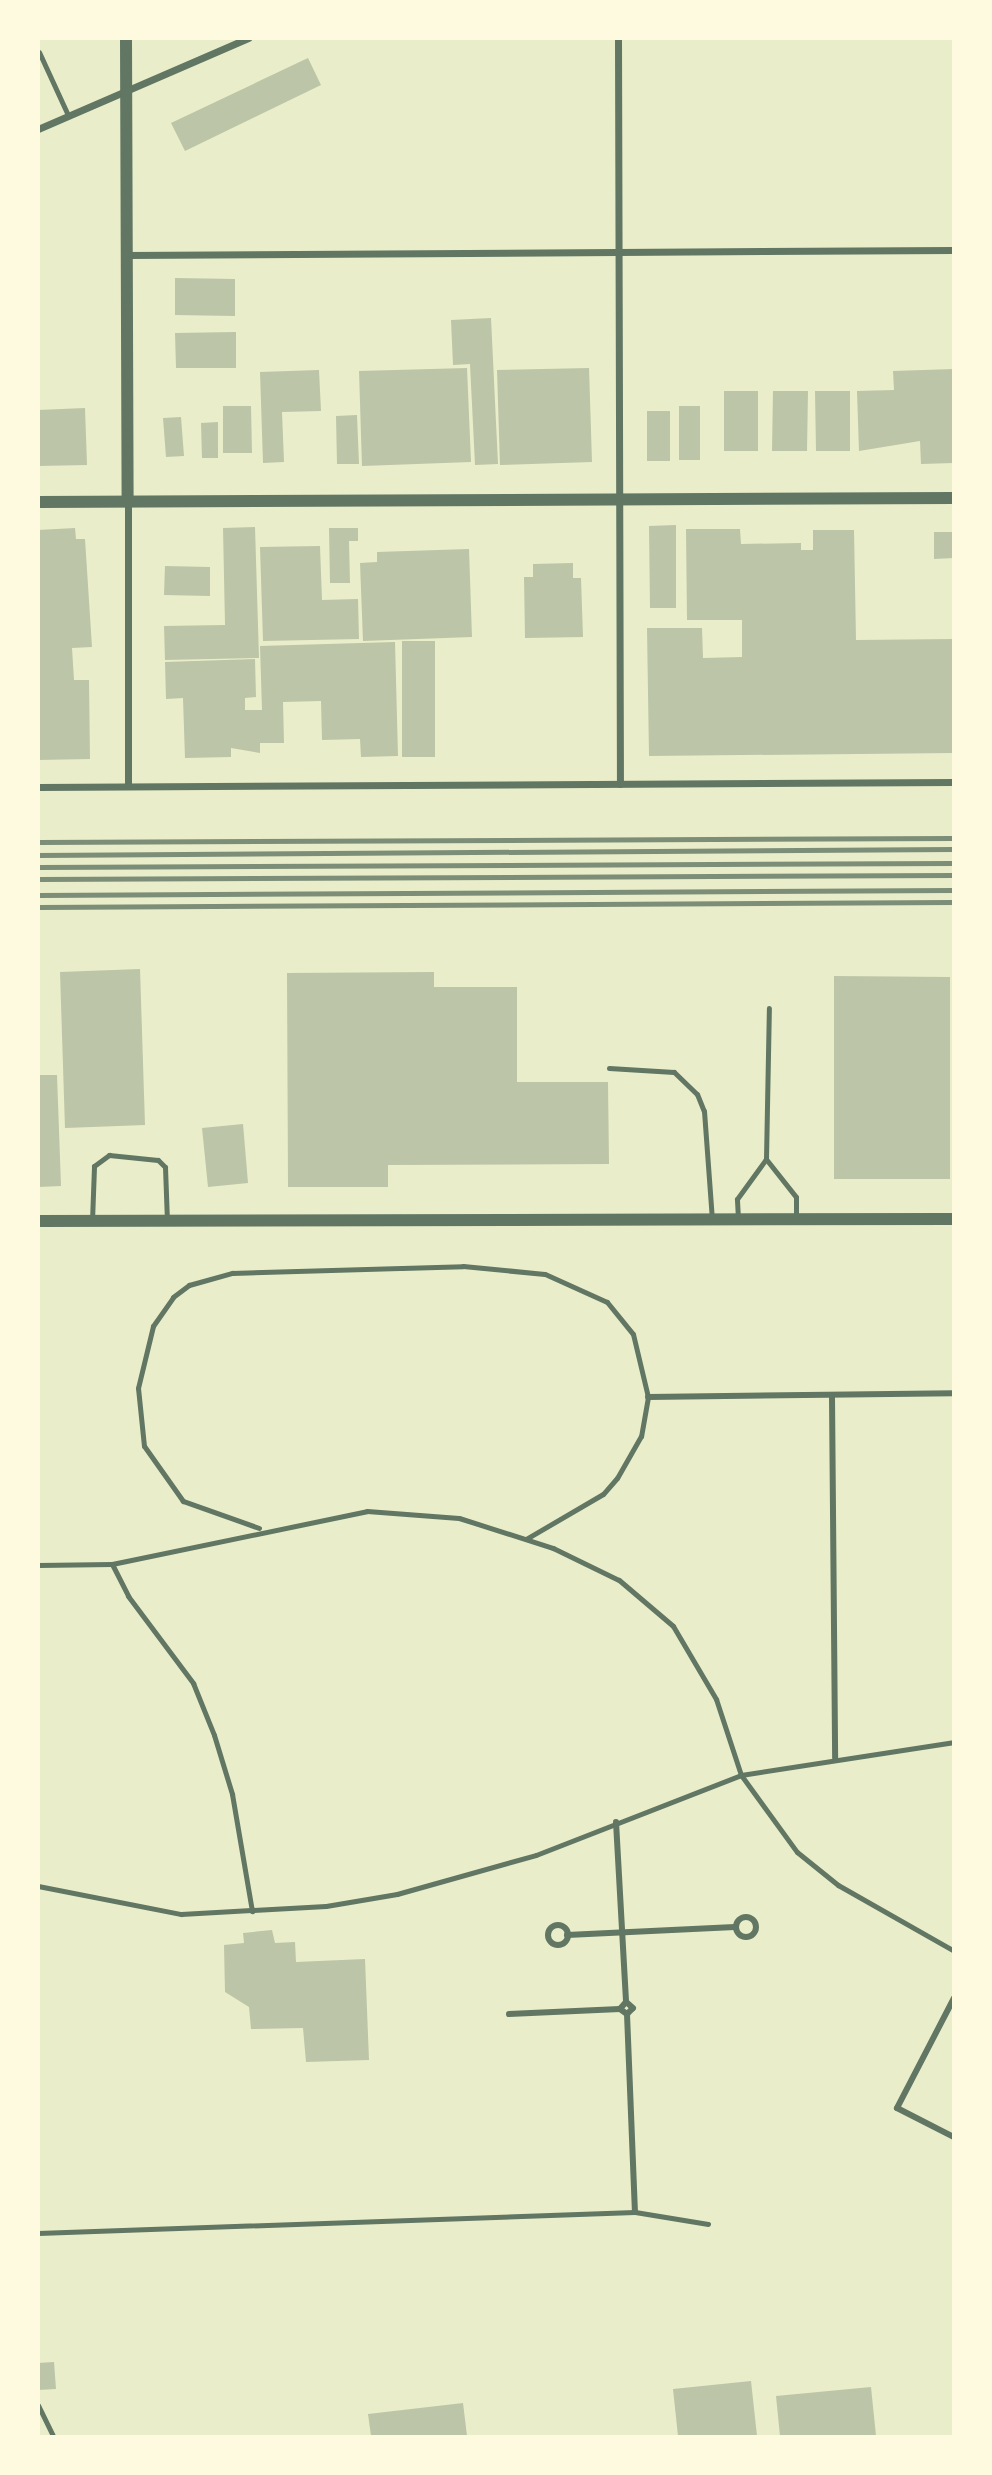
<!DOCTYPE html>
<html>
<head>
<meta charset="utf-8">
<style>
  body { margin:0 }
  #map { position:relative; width:992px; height:2475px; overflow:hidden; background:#e9edc9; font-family:"Archivo Narrow",sans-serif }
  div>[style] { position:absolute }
  .building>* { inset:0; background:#bcc5a7 }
  .service>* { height:5px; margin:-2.5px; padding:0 2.5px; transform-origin:2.5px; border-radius:2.5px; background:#617663 }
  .pedestrian>* { height:6px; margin:-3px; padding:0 3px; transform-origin:3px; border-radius:3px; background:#617663 }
  .pedestrian>.ring { margin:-3px; padding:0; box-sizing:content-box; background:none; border:6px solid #617663; border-radius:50% }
  .minor>* { height:7px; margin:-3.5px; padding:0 3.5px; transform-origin:3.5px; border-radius:3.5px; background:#617663 }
  .tertiary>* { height:12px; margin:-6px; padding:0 6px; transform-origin:6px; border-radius:6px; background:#617663 }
  .rail>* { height:5px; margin:-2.5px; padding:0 2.5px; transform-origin:2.5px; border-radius:2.5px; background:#7c8e77 }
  span { translate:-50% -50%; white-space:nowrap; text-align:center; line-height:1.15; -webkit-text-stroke:6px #fefae0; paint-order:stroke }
  .frame { position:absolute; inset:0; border:40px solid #fefae0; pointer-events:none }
</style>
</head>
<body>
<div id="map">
  <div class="building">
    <div style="clip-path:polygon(308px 58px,321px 85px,185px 151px,171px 123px)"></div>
    <div style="clip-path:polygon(175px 278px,235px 279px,235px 316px,175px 315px)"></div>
    <div style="clip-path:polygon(491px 318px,498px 464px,475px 465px,470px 364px,453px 365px,451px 320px)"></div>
    <div style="clip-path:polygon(236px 332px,236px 368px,176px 368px,175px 333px)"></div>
    <div style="clip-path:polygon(467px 368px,471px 462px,362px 466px,359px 371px)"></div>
    <div style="clip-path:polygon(589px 368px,592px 462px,500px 465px,497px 370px)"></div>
    <div style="clip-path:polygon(954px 369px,954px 463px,921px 464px,920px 441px,859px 451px,857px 391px,894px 390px,893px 371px)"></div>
    <div style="clip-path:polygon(319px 370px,321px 411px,282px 412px,284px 462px,263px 463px,260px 372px)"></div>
    <div style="clip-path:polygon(724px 391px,758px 391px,758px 451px,724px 451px)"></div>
    <div style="clip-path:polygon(773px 391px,808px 391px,807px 451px,772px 451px)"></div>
    <div style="clip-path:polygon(815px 391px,850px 391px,850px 451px,816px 451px)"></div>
    <div style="clip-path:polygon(223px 406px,251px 406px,252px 453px,223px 453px)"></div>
    <div style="clip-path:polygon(679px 406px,700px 406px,700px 460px,679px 460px)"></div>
    <div style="clip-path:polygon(85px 408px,87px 465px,38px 466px,38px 410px)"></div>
    <div style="clip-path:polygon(647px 411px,670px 411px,670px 461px,647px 461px)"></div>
    <div style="clip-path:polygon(357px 415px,359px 464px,337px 464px,336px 416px)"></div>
    <div style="clip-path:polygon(181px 417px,184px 456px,166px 457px,163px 418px)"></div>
    <div style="clip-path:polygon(218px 422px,218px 458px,202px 458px,201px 423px)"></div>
    <div style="clip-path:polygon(676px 525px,676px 608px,650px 608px,649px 526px)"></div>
    <div style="clip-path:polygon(255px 527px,259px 658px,165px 660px,164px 626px,225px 625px,223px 528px)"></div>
    <div style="clip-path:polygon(75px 528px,76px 539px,85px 539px,92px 647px,72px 648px,74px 680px,89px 680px,90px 759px,38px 760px,38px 530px)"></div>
    <div style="clip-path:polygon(329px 528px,358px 528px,358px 541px,349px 541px,350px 583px,330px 583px)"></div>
    <div style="clip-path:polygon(686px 529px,740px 529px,741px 544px,801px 543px,801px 550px,813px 550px,813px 530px,854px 530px,856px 640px,954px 639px,954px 753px,649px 756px,647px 628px,702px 628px,703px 658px,742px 657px,742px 620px,687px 620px)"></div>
    <div style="clip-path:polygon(934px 532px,954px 532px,954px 558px,934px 559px)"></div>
    <div style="clip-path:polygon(320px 546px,322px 600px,358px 599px,359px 639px,263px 641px,260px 547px)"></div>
    <div style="clip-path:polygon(469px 549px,472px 637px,363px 641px,360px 563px,377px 562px,377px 552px)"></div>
    <div style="clip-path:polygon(573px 563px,573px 578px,581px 578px,583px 637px,525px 638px,524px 577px,533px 577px,533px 564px)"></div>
    <div style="clip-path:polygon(165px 566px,210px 567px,210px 596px,164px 595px)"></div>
    <div style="clip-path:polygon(402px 641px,435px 641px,435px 757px,402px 757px)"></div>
    <div style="clip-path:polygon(395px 642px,398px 756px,361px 757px,360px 739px,322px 740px,321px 701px,283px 702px,284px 743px,260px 743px,260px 753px,231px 748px,231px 757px,185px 758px,183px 698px,166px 699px,165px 662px,255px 659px,256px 697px,245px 698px,245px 710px,262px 710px,260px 646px)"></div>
    <div style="clip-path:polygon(140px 969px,145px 1125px,65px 1128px,60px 972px)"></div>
    <div style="clip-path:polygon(434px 972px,434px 987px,517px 987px,517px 1082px,608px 1082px,609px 1164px,388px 1165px,388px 1187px,288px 1187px,287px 973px)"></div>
    <div style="clip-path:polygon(834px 976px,950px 977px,950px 1179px,834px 1179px)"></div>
    <div style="clip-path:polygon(38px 1075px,57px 1075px,61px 1186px,38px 1187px)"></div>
    <div style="clip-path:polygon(243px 1124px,248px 1183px,208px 1187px,202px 1128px)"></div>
    <div style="clip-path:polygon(272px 1930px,275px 1943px,295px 1942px,296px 1962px,365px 1959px,369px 2060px,306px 2062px,303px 2028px,251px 2029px,249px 2007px,225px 1992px,224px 1945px,244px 1943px,243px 1933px)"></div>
    <div style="clip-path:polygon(54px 2362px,56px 2389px,38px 2390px,38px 2363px)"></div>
    <div style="clip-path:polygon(751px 2381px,757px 2436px,678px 2436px,673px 2389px)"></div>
    <div style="clip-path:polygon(871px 2387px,876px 2436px,780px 2436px,776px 2396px)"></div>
    <div style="clip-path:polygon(463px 2403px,467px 2436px,371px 2436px,368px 2414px)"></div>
  </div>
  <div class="service">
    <div style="left:39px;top:52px;width:69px;rotate:65.3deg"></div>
    <div style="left:609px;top:1068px;width:65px;rotate:3.5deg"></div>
    <div style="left:674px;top:1072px;width:32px;rotate:44deg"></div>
    <div style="left:697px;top:1094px;width:18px;rotate:68deg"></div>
    <div style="left:704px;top:1111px;width:109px;rotate:85.8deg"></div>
    <div style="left:766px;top:1159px;width:151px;rotate:-88.9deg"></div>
    <div style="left:738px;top:1219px;width:20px;rotate:-93deg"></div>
    <div style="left:737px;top:1199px;width:49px;rotate:-54.1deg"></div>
    <div style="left:766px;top:1159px;width:48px;rotate:51.7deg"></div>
    <div style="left:796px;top:1197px;width:23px;rotate:90deg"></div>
    <div style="left:92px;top:1221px;width:55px;rotate:-87.9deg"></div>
    <div style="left:94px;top:1166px;width:19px;rotate:-36deg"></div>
    <div style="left:109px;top:1155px;width:49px;rotate:5.8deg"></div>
    <div style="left:158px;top:1160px;width:10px;rotate:45deg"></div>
    <div style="left:165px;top:1167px;width:54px;rotate:87.9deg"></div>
    <div style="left:259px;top:1528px;width:81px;rotate:-160.4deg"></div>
    <div style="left:183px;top:1501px;width:67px;rotate:-125.3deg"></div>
    <div style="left:144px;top:1446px;width:58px;rotate:-95.9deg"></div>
    <div style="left:138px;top:1388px;width:64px;rotate:-76.4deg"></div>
    <div style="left:153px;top:1326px;width:35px;rotate:-55deg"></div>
    <div style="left:173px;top:1297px;width:20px;rotate:-37deg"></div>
    <div style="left:189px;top:1285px;width:45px;rotate:-15.6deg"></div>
    <div style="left:232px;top:1273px;width:231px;rotate:-1.7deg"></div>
    <div style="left:463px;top:1266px;width:82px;rotate:5.6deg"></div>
    <div style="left:545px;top:1274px;width:68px;rotate:24.3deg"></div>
    <div style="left:607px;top:1302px;width:41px;rotate:50.9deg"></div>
    <div style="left:633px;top:1334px;width:65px;rotate:76.6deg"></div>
    <div style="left:648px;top:1397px;width:40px;rotate:100deg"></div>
    <div style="left:641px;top:1436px;width:48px;rotate:119.7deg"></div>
    <div style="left:617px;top:1478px;width:21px;rotate:131deg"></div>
    <div style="left:603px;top:1494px;width:89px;rotate:149.7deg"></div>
    <div style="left:112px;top:1564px;width:36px;rotate:63deg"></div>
    <div style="left:128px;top:1596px;width:109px;rotate:53.2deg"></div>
    <div style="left:193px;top:1683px;width:56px;rotate:68deg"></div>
    <div style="left:214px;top:1735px;width:62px;rotate:73deg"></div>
    <div style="left:232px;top:1794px;width:119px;rotate:80.3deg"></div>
    <div style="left:38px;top:1565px;width:74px;rotate:-0.8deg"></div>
    <div style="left:112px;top:1564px;width:260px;rotate:-11.7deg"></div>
    <div style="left:367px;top:1511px;width:92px;rotate:4.4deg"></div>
    <div style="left:459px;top:1518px;width:99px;rotate:17.7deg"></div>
    <div style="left:553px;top:1548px;width:73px;rotate:25.9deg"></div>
    <div style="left:619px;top:1580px;width:71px;rotate:40.4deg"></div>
    <div style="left:673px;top:1626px;width:85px;rotate:59.5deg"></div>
    <div style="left:716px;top:1699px;width:80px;rotate:71.8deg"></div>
    <div style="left:741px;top:1775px;width:95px;rotate:54deg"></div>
    <div style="left:797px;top:1852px;width:53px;rotate:38.8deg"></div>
    <div style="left:838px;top:1885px;width:133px;rotate:29.6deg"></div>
    <div style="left:38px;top:1886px;width:146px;rotate:11.1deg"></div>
    <div style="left:181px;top:1914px;width:145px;rotate:-3.2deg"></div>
    <div style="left:326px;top:1906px;width:72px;rotate:-9.6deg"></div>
    <div style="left:397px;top:1894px;width:144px;rotate:-15.7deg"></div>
    <div style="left:536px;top:1855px;width:220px;rotate:-21.3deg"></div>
    <div style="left:741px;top:1775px;width:216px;rotate:-8.8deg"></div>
    <div style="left:38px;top:2233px;width:597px;rotate:-2.01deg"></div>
    <div style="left:635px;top:2212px;width:74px;rotate:9.3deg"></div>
    <div style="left:38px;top:2405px;width:34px;rotate:64deg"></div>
  </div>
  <div class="pedestrian">
    <div style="left:648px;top:1397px;width:306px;rotate:-0.7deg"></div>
    <div style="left:832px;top:1397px;width:361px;rotate:89.5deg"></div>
    <div style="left:616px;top:1822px;width:180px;rotate:86.8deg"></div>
    <div class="ring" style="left:736px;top:1917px;width:14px;height:14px"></div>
    <div class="ring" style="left:548px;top:1925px;width:14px;height:14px"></div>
    <div style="left:567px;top:1935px;width:168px;rotate:-2.7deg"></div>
    <div style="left:954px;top:1998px;width:124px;rotate:117.4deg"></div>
    <div style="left:897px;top:2108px;width:64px;rotate:27deg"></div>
    <div style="left:509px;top:2014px;width:111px;rotate:-2.6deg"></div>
    <div style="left:620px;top:2009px;width:9px;rotate:36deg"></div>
    <div style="left:627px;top:2014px;width:8px;rotate:-45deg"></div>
    <div style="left:633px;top:2008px;width:9px;rotate:-139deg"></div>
    <div style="left:626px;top:2002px;width:9px;rotate:131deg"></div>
    <div style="left:627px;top:2014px;width:198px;rotate:87.7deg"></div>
  </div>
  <div class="minor">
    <div style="left:618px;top:38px;width:746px;rotate:89.85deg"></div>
    <div style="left:38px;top:129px;width:229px;rotate:-23.4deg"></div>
    <div style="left:127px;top:255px;width:827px;rotate:-0.35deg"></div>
    <div style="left:128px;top:786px;width:284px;rotate:-90deg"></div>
    <div style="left:38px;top:787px;width:916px;rotate:-0.31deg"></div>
  </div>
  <div class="tertiary">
    <div style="left:126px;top:38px;width:464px;rotate:89.8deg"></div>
    <div style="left:38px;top:502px;width:916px;rotate:-0.25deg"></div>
    <div style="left:38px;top:1221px;width:916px;rotate:-0.13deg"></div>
  </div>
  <div class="rail">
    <div style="left:38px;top:842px;width:916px;rotate:-0.25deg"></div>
    <div style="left:38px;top:855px;width:916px;rotate:-0.38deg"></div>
    <div style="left:38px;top:867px;width:916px;rotate:-0.25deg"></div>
    <div style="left:38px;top:879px;width:916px;rotate:-0.25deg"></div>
    <div style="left:38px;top:895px;width:916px;rotate:-0.31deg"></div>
    <div style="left:38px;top:907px;width:916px;rotate:-0.31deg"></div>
  </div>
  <div class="frame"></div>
</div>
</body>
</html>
